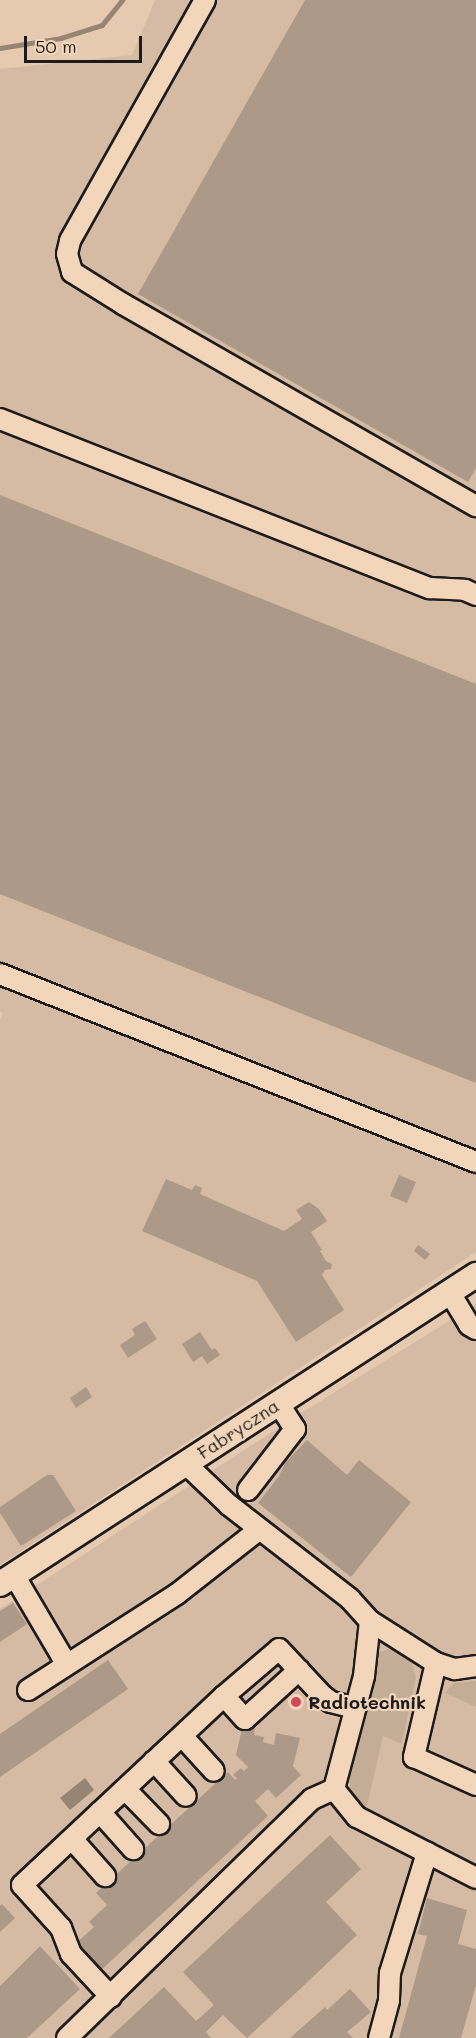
<!DOCTYPE html>
<html>
<head>
<meta charset="utf-8">
<style>
  body { margin:0 }
  #map { position:relative; width:476px; height:2038px; overflow:hidden; background:#e6cab0; font-family:Mali,sans-serif }
  div>[style] { position:absolute }
  .built>* { inset:0; background:#d5bba4 }
  .green>* { inset:0; background:#c4ad97 }
  .water>* { inset:0; background:#968575 }
  .stream>* { height:4.5px; margin:-2.25px; padding:0 2.25px; transform-origin:2.25px; border-radius:2.25px; background:#968575 }
  .building>* { inset:0; background:#ad9987 }
  .roads { filter:drop-shadow(2px 0 #1c1c1c) drop-shadow(-2px 0 #1c1c1c) drop-shadow(0 2px #1c1c1c) drop-shadow(0 -2px #1c1c1c) }
  .minor>* { height:20px; margin:-10px; padding:0 10px; transform-origin:10px; border-radius:10px; background:#f3d5b9 }
  .major>* { height:24px; margin:-12px; padding:0 12px; transform-origin:12px; border-radius:12px; background:#f3d5b9 }
  .dots>* { width:16px; height:16px; translate:-50% -50%; box-sizing:border-box; border:3px solid #f3d5b9; border-radius:50% }
  span { translate:-50% -50%; white-space:nowrap; text-align:center; line-height:1.15; -webkit-text-stroke:4.5px #f3d5b9; paint-order:stroke }
  .street-label { font-size:18px; color:#1c1c1c }
  .poi-label { font-size:18px; color:#1c1c1c; font-weight:700 }
  .left { translate:0 -50%; text-align:left }
  .scale { position:absolute; left:24px; top:36px; width:118px; height:27px; box-sizing:border-box; border:3px solid #1c1c1c; border-top:0; padding-left:8px; font-size:18px; line-height:21px; white-space:nowrap; color:#1c1c1c; -webkit-text-stroke:4px #f3d5b9; paint-order:stroke }
</style>
</head>
<body>
<div id="map">
  <div class="built">
    <div style="clip-path:polygon(155px 0,476px 0,476px 1252px,0 1565px,0 1019px,3px 1013px,0 1012px,0 69px,132px 55px)"></div>
    <div style="clip-path:polygon(476px 1304px,476px 2038px,0 2038px,0 1609px,298px 1415px)"></div>
  </div>
  <div class="green">
    <div style="clip-path:polygon(391px 1648px,410px 1660px,416px 1676px,402px 1744px,383px 1736px,365px 1814px,350px 1793px,350px 1771px,377px 1657px,380px 1652px)"></div>
    <div style="clip-path:polygon(476px 1681px,476px 1707px,445px 1693px,454px 1683px)"></div>
  </div>
  <div class="water">
    <div style="clip-path:polygon(85px 1778px,94px 1790px,70px 1810px,60px 1798px)"></div>
  </div>
  <div class="stream">
    <div style="left:0;top:48px;width:62px;rotate:-9.3deg"></div>
    <div style="left:61px;top:38px;width:43px;rotate:-17.6deg"></div>
    <div style="left:102px;top:25px;width:32px;rotate:-51deg"></div>
  </div>
  <div class="building">
    <div style="clip-path:polygon(305px 0,476px 0,476px 468px,468px 482px,138px 294px)"></div>
    <div style="clip-path:polygon(0 495px,476px 684px,476px 1083px,0 894px)"></div>
    <div style="clip-path:polygon(399px 1175px,416px 1182px,407px 1203px,390px 1196px)"></div>
    <div style="clip-path:polygon(166px 1179px,192px 1190px,195px 1185px,202px 1188px,200px 1194px,284px 1231px,302px 1219px,296px 1210px,309px 1202px,319px 1209px,327px 1221px,311px 1232px,322px 1250px,320px 1251px,326px 1261px,332px 1264px,331px 1269px,325px 1270px,322px 1275px,344px 1310px,296px 1342px,257px 1281px,142px 1231px)"></div>
    <div style="clip-path:polygon(418px 1245px,430px 1254px,425px 1260px,414px 1251px)"></div>
    <div style="clip-path:polygon(145px 1321px,157px 1339px,128px 1358px,120px 1345px,135px 1335px,132px 1329px)"></div>
    <div style="clip-path:polygon(200px 1332px,212px 1350px,215px 1348px,220px 1355px,207px 1364px,202px 1356px,193px 1362px,182px 1344px)"></div>
    <div style="clip-path:polygon(86px 1387px,92px 1397px,76px 1408px,70px 1398px)"></div>
    <div style="clip-path:polygon(307px 1440px,347px 1475px,359px 1460px,411px 1502px,351px 1577px,258px 1503px,279px 1476px,285px 1463px)"></div>
    <div style="clip-path:polygon(47px 1475px,53px 1475px,76px 1511px,21px 1546px,0 1513px,0 1507px)"></div>
    <div style="clip-path:polygon(13px 1603px,27px 1624px,0 1642px,0 1611px)"></div>
    <div style="clip-path:polygon(108px 1660px,128px 1689px,0 1777px,0 1734px)"></div>
    <div style="clip-path:polygon(243px 1725px,255px 1727px,254px 1735px,264px 1737px,263px 1742px,274px 1745px,276px 1733px,300px 1738px,293px 1766px,301px 1775px,276px 1798px,268px 1789px,255px 1801px,268px 1816px,99px 1972px,74px 1945px,94px 1927px,89px 1922px,107px 1905px,96px 1893px,228px 1772px,235px 1780px,237px 1778px,233px 1775px,241px 1768px,244px 1771px,248px 1767px,236px 1755px)"></div>
    <div style="clip-path:polygon(330px 1835px,361px 1869px,326px 1902px,357px 1935px,298px 1991px,247px 2038px,223px 2015px,206px 2032px,211px 2038px,109px 2038px,164px 1987px,196px 2021px,214px 2005px,183px 1972px)"></div>
    <div style="clip-path:polygon(427px 1898px,467px 1910px,458px 1944px,476px 1949px,476px 1985px,461px 2038px,399px 2038px,427px 1936px,418px 1934px)"></div>
    <div style="clip-path:polygon(2px 1904px,15px 1918px,0 1932px,0 1906px)"></div>
    <div style="clip-path:polygon(40px 1946px,80px 1989px,27px 2038px,0 2038px,0 1986px)"></div>
    <div style="clip-path:polygon(350px 1989px,371px 2012px,347px 2032px,353px 2038px,290px 2038px,325px 2007px,327px 2010px)"></div>
  </div>
  <div class="roads">
    <div class="minor">
      <div style="left:205px;top:0;width:276px;rotate:119.3deg"></div>
      <div style="left:70px;top:241px;width:13px;rotate:103deg"></div>
      <div style="left:67px;top:254px;width:19px;rotate:74deg"></div>
      <div style="left:72px;top:272px;width:60px;rotate:32.1deg"></div>
      <div style="left:123px;top:304px;width:407px;rotate:29.8deg"></div>
      <div style="left:0;top:419px;width:462px;rotate:21.5deg"></div>
      <div style="left:430px;top:588px;width:35px;rotate:3deg"></div>
      <div style="left:465px;top:590px;width:12px;rotate:24deg"></div>
      <div style="left:0;top:974px;width:512px;rotate:21.55deg"></div>
      <div style="left:450px;top:1293px;width:37px;rotate:59deg"></div>
      <div style="left:469px;top:1325px;width:8px;rotate:30deg"></div>
      <div style="left:185px;top:1463px;width:61px;rotate:43.7deg"></div>
      <div style="left:229px;top:1505px;width:153px;rotate:37.8deg"></div>
      <div style="left:350px;top:1599px;width:30px;rotate:48deg"></div>
      <div style="left:370px;top:1621px;width:78px;rotate:32.5deg"></div>
      <div style="left:436px;top:1663px;width:20px;rotate:18deg"></div>
      <div style="left:455px;top:1669px;width:21px;rotate:-8deg"></div>
      <div style="left:248px;top:1490px;width:77px;rotate:-52.4deg"></div>
      <div style="left:295px;top:1429px;width:31px;rotate:-123deg"></div>
      <div style="left:14px;top:1575px;width:104px;rotate:59.5deg"></div>
      <div style="left:436px;top:1663px;width:97px;rotate:103.2deg"></div>
      <div style="left:414px;top:1757px;width:68px;rotate:24.3deg"></div>
      <div style="left:28px;top:1690px;width:177px;rotate:-32.8deg"></div>
      <div style="left:177px;top:1594px;width:105px;rotate:-38.1deg"></div>
      <div style="left:224px;top:1696px;width:31px;rotate:48deg"></div>
      <div style="left:245px;top:1719px;width:73px;rotate:-42.2deg"></div>
      <div style="left:182px;top:1736px;width:47px;rotate:47.6deg"></div>
      <div style="left:154px;top:1761px;width:47px;rotate:47.6deg"></div>
      <div style="left:125px;top:1789px;width:49px;rotate:45.8deg"></div>
      <div style="left:334px;top:1789px;width:36px;rotate:51deg"></div>
      <div style="left:357px;top:1817px;width:134px;rotate:27.1deg"></div>
      <div style="left:100px;top:1812px;width:50px;rotate:48.3deg"></div>
      <div style="left:72px;top:1839px;width:50px;rotate:48.3deg"></div>
      <div style="left:111px;top:1997px;width:59px;rotate:-132.9deg"></div>
      <div style="left:71px;top:1954px;width:28px;rotate:-111deg"></div>
      <div style="left:61px;top:1928px;width:58px;rotate:-132.2deg"></div>
      <div style="left:22px;top:1885px;width:277px;rotate:-43.1deg"></div>
      <div style="left:224px;top:1696px;width:72px;rotate:-40.5deg"></div>
      <div style="left:279px;top:1649px;width:64px;rotate:46.9deg"></div>
      <div style="left:323px;top:1696px;width:10px;rotate:37deg"></div>
      <div style="left:331px;top:1702px;width:25px;rotate:14deg"></div>
      <div style="left:67px;top:2038px;width:342px;rotate:-44.3deg"></div>
      <div style="left:312px;top:1799px;width:24px;rotate:-24deg"></div>
      <div style="left:334px;top:1789px;width:117px;rotate:-75.1deg"></div>
      <div style="left:364px;top:1676px;width:55px;rotate:-83.8deg"></div>
      <div style="left:379px;top:2038px;width:39px;rotate:-75deg"></div>
      <div style="left:389px;top:2000px;width:27px;rotate:-88deg"></div>
      <div style="left:390px;top:1973px;width:126px;rotate:-72.9deg"></div>
    </div>
    <div class="major">
      <div style="left:0;top:1584px;width:568px;rotate:-32.99deg"></div>
    </div>
  </div>
  <div class="dots">
    <div style="left:296px;top:1702px;background:#d1495b"></div>
  </div>
  <div class="street-label">
    <span style="left:238px;top:1429px;rotate:-33deg">Fabryczna</span>
  </div>
  <div class="poi-label">
    <span class="left" style="left:308px;top:1702px">Radiotechnik</span>
  </div>
  <div class="scale">50 m</div>
</div>
</body>
</html>
